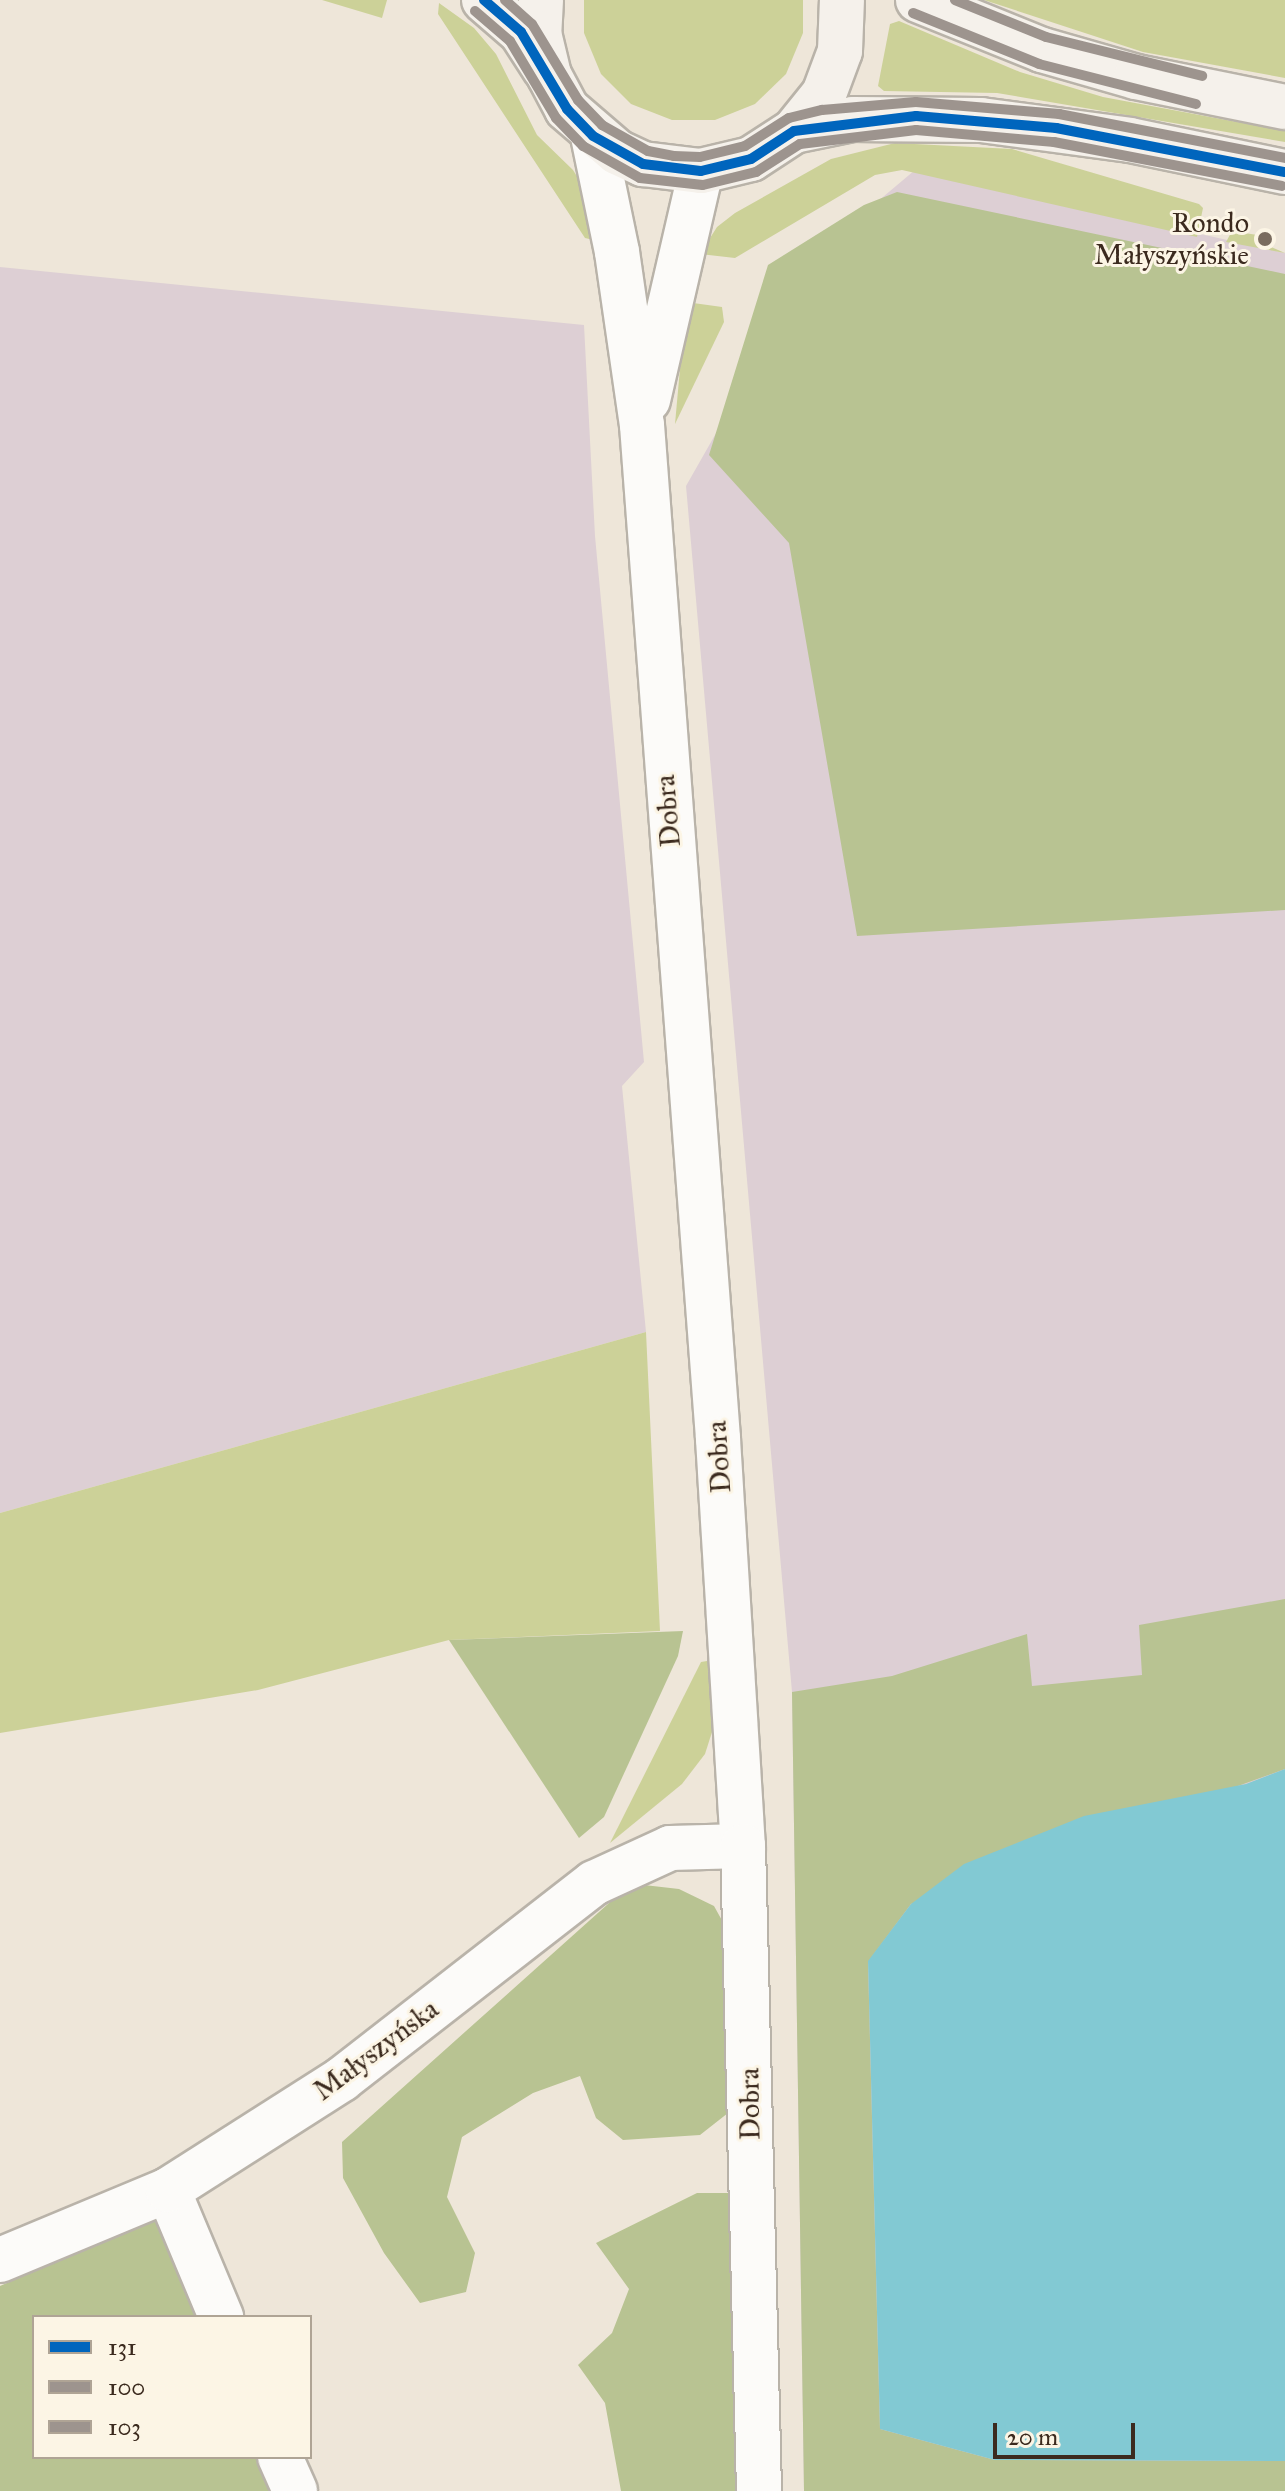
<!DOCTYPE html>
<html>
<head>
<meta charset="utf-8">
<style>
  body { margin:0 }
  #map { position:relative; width:1285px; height:2491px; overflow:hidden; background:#eee6d9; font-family:"IM FELL Great Primer",serif }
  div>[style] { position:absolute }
  .industrial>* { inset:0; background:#ddcfd4 }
  .green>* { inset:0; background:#ccd198 }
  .forest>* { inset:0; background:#b8c392 }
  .water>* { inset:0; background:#82c9d3 }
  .roads { filter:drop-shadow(2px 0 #b9b3a9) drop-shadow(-2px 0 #b9b3a9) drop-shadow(0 2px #b9b3a9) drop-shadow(0 -2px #b9b3a9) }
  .minor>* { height:44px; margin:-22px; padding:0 22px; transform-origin:22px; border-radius:22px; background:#fcfbf9 }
  .tertiary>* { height:44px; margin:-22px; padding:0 22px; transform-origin:22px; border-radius:22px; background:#fcfbf9 }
  .secondary>* { height:44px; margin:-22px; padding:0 22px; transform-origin:22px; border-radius:22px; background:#f5f1eb }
  .bus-1>* { height:10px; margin:-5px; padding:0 5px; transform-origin:5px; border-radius:5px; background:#0065bd }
  .bus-2>* { height:10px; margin:-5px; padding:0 5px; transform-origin:5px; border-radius:5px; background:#9d948e }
  .bus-3>* { height:10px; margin:-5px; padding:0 5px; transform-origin:5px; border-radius:5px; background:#9d948e }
  .dots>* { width:22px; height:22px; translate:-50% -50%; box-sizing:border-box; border:4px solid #fcf5e5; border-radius:50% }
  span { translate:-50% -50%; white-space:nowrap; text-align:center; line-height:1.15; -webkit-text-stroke:6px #fcf5e5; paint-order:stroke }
  .poi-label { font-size:28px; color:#3b2a1e }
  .right { translate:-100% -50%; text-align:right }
  .street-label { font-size:28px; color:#3b2a1e }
  .legend { position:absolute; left:32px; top:2315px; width:280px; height:144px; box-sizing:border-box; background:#fcf5e5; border:2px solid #afa495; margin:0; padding:10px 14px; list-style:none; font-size:24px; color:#3b2a1e }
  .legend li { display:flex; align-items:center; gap:16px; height:40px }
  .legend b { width:40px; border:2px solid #afa495 }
  .scale { position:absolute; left:993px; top:2423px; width:142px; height:36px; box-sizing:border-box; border:4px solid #3b2a1e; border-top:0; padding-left:10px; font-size:24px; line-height:28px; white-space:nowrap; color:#3b2a1e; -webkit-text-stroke:6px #fcf5e5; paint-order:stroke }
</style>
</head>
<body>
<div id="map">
  <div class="industrial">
    <div style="clip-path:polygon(915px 170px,1285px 253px,1285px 2491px,804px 2491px,792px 1692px,686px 486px,820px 250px)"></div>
    <div style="clip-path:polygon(0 267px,584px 325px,595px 536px,644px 1062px,622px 1086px,646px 1332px,0 1513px)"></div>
  </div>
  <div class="green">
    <div style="clip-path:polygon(322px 0,387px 0,382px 18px)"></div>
    <div style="clip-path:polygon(584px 0,803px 0,803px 33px,786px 74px,755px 104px,715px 120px,672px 120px,631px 104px,601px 74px,584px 33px)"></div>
    <div style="clip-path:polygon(984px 0,1285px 0,1285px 78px,1143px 52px)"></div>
    <div style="clip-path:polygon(439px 3px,474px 28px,496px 54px,537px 135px,573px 170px,593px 202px,602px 242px,585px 238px,438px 14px)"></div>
    <div style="clip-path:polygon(899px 21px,1020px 72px,1103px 97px,1285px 131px,1285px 142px,997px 93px,884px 91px,878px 86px,890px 24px)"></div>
    <div style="clip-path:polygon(895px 143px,1012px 149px,1199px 204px,1203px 208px,1197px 237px,902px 170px,875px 175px,735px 258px,700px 254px,717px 227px,735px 213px,831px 159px)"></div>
    <div style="clip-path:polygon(1232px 231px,1270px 237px,1269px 246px,1285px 253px,1226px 242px)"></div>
    <div style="clip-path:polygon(686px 302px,722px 307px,724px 322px,675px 424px)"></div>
    <div style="clip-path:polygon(646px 1332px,660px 1631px,449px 1640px,258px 1690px,0 1733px,0 1513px)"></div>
    <div style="clip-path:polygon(713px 1660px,712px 1732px,705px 1754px,682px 1784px,610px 1843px,701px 1662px)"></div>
  </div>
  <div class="forest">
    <div style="clip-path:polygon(897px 192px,1285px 274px,1285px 910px,857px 936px,789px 543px,709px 455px,768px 265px,864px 205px)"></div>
    <div style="clip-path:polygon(1285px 1599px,1285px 1769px,911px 1904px,868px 1962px,880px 2429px,995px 2460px,1285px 2461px,1285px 2491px,804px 2491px,792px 1692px,892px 1676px,1027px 1634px,1032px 1686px,1142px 1675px,1139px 1625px)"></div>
    <div style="clip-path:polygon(683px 1631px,678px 1656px,604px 1817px,579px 1838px,449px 1640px)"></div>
    <div style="clip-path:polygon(644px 1885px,679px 1889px,714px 1906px,724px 1924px,728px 2113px,700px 2135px,623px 2140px,596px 2118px,580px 2076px,533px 2093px,462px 2137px,447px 2197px,475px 2253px,466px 2292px,420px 2303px,384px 2253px,343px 2178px,342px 2142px,618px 1895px)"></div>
    <div style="clip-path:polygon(697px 2193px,731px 2193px,739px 2491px,621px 2491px,605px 2403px,578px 2365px,612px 2333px,629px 2289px,596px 2243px)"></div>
    <div style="clip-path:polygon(148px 2221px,162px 2223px,202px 2317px,34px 2317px,34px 2457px,262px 2457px,277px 2491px,0 2491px,0 2286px)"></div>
  </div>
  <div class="water">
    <div style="clip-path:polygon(1285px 1769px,1285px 2461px,995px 2460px,880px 2429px,868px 1961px,911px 1904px,964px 1864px,1084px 1816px,1246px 1784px)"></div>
  </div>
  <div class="roads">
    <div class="minor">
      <div style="left:168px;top:2190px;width:138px;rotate:67.3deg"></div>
      <div style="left:0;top:2260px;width:182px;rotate:-22.6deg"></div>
      <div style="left:168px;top:2190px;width:206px;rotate:-32.5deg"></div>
      <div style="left:342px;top:2079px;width:319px;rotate:-37.9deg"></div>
      <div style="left:594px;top:1883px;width:84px;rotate:-24.7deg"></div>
      <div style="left:670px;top:1848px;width:73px;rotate:-1.6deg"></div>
      <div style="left:280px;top:2457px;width:37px;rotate:66deg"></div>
    </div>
    <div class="tertiary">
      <div style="left:593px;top:136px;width:118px;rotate:78.3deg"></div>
      <div style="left:617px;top:252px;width:175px;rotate:81.8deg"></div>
      <div style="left:642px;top:425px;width:1017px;rotate:85.71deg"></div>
      <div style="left:718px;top:1439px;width:408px;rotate:86.5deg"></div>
      <div style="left:743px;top:1846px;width:645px;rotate:88.58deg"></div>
      <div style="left:648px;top:400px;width:235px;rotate:-77deg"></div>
    </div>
    <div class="secondary">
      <div style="left:484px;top:0;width:49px;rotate:40.9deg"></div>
      <div style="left:521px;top:32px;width:44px;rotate:57deg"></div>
      <div style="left:541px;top:0;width:33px;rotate:93deg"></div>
      <div style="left:539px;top:33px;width:43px;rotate:76.6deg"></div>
      <div style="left:549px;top:75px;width:38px;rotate:62deg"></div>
      <div style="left:567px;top:109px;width:66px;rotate:40.7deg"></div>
      <div style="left:617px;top:152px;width:29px;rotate:25deg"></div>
      <div style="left:643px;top:164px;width:58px;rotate:6.9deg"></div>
      <div style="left:701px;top:171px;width:51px;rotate:-13.5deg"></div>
      <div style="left:751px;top:159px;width:51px;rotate:-33.1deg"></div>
      <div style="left:794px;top:131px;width:48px;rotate:-51deg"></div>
      <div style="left:824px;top:94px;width:46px;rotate:-69.6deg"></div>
      <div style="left:840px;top:51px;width:51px;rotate:-87.8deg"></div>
      <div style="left:918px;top:0;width:134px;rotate:22deg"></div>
      <div style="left:1042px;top:50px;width:98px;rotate:16deg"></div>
      <div style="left:1136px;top:77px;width:152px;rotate:11.4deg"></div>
      <div style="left:794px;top:131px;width:60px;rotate:-11.5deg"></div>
      <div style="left:853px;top:119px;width:128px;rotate:0.4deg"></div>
      <div style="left:981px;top:120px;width:150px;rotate:7.6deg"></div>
      <div style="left:1130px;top:140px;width:158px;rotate:11.7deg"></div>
    </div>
  </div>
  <div class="bus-1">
    <div style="left:484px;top:0;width:49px;rotate:40.9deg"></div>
    <div style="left:521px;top:32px;width:90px;rotate:59.1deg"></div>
    <div style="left:567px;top:109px;width:37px;rotate:46deg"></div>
    <div style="left:593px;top:136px;width:57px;rotate:29.2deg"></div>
    <div style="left:643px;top:164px;width:58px;rotate:6.9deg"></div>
    <div style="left:701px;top:171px;width:51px;rotate:-13.5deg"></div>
    <div style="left:751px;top:159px;width:51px;rotate:-33.1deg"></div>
    <div style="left:794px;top:131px;width:123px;rotate:-7deg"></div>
    <div style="left:916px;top:116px;width:141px;rotate:4.9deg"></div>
    <div style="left:1056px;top:128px;width:233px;rotate:10.9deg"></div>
  </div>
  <div class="bus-2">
    <div style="left:475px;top:11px;width:46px;rotate:40.6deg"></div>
    <div style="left:510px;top:41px;width:90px;rotate:59.1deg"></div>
    <div style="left:556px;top:118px;width:39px;rotate:46deg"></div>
    <div style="left:583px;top:146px;width:65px;rotate:29.3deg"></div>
    <div style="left:640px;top:178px;width:63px;rotate:6.3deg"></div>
    <div style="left:703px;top:185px;width:55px;rotate:-13.8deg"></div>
    <div style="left:756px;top:172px;width:52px;rotate:-32.5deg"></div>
    <div style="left:800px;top:144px;width:117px;rotate:-6.9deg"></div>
    <div style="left:916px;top:130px;width:139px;rotate:5deg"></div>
    <div style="left:1054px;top:142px;width:232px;rotate:10.9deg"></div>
    <div style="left:913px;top:13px;width:136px;rotate:22deg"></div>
    <div style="left:1039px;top:64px;width:162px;rotate:14.3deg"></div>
  </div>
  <div class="bus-3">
    <div style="left:505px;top:0;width:36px;rotate:42deg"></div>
    <div style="left:532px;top:24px;width:89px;rotate:58.8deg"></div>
    <div style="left:578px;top:100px;width:35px;rotate:46deg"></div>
    <div style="left:602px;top:125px;width:53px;rotate:29.5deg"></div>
    <div style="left:648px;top:151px;width:26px;rotate:11deg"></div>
    <div style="left:674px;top:156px;width:26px;rotate:2deg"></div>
    <div style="left:700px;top:157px;width:46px;rotate:-13.7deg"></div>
    <div style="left:745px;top:146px;width:52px;rotate:-32.5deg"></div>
    <div style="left:789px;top:118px;width:34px;rotate:-14deg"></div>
    <div style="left:822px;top:110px;width:94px;rotate:-4.9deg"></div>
    <div style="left:916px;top:102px;width:144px;rotate:4.8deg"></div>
    <div style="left:1059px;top:114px;width:230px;rotate:11deg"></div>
    <div style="left:955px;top:0;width:98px;rotate:22.1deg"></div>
    <div style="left:1046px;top:37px;width:161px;rotate:14deg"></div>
  </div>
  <div class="dots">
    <div style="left:1265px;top:239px;background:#7a6c5f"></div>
  </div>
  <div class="poi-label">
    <span class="right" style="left:1249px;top:239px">Rondo<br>Małyszyńskie</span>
  </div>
  <div class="street-label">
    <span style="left:668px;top:811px;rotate:-95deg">Dobra</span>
    <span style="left:719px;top:1457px;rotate:-94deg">Dobra</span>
    <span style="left:376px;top:2050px;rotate:-37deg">Małyszyńska</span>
    <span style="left:750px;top:2104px;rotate:-91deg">Dobra</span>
  </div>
  <ul class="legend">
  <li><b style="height:10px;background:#0065bd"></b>131</li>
  <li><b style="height:10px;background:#9d948e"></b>100</li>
  <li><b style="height:10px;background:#9d948e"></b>103</li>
  </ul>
  <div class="scale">20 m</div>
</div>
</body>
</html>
